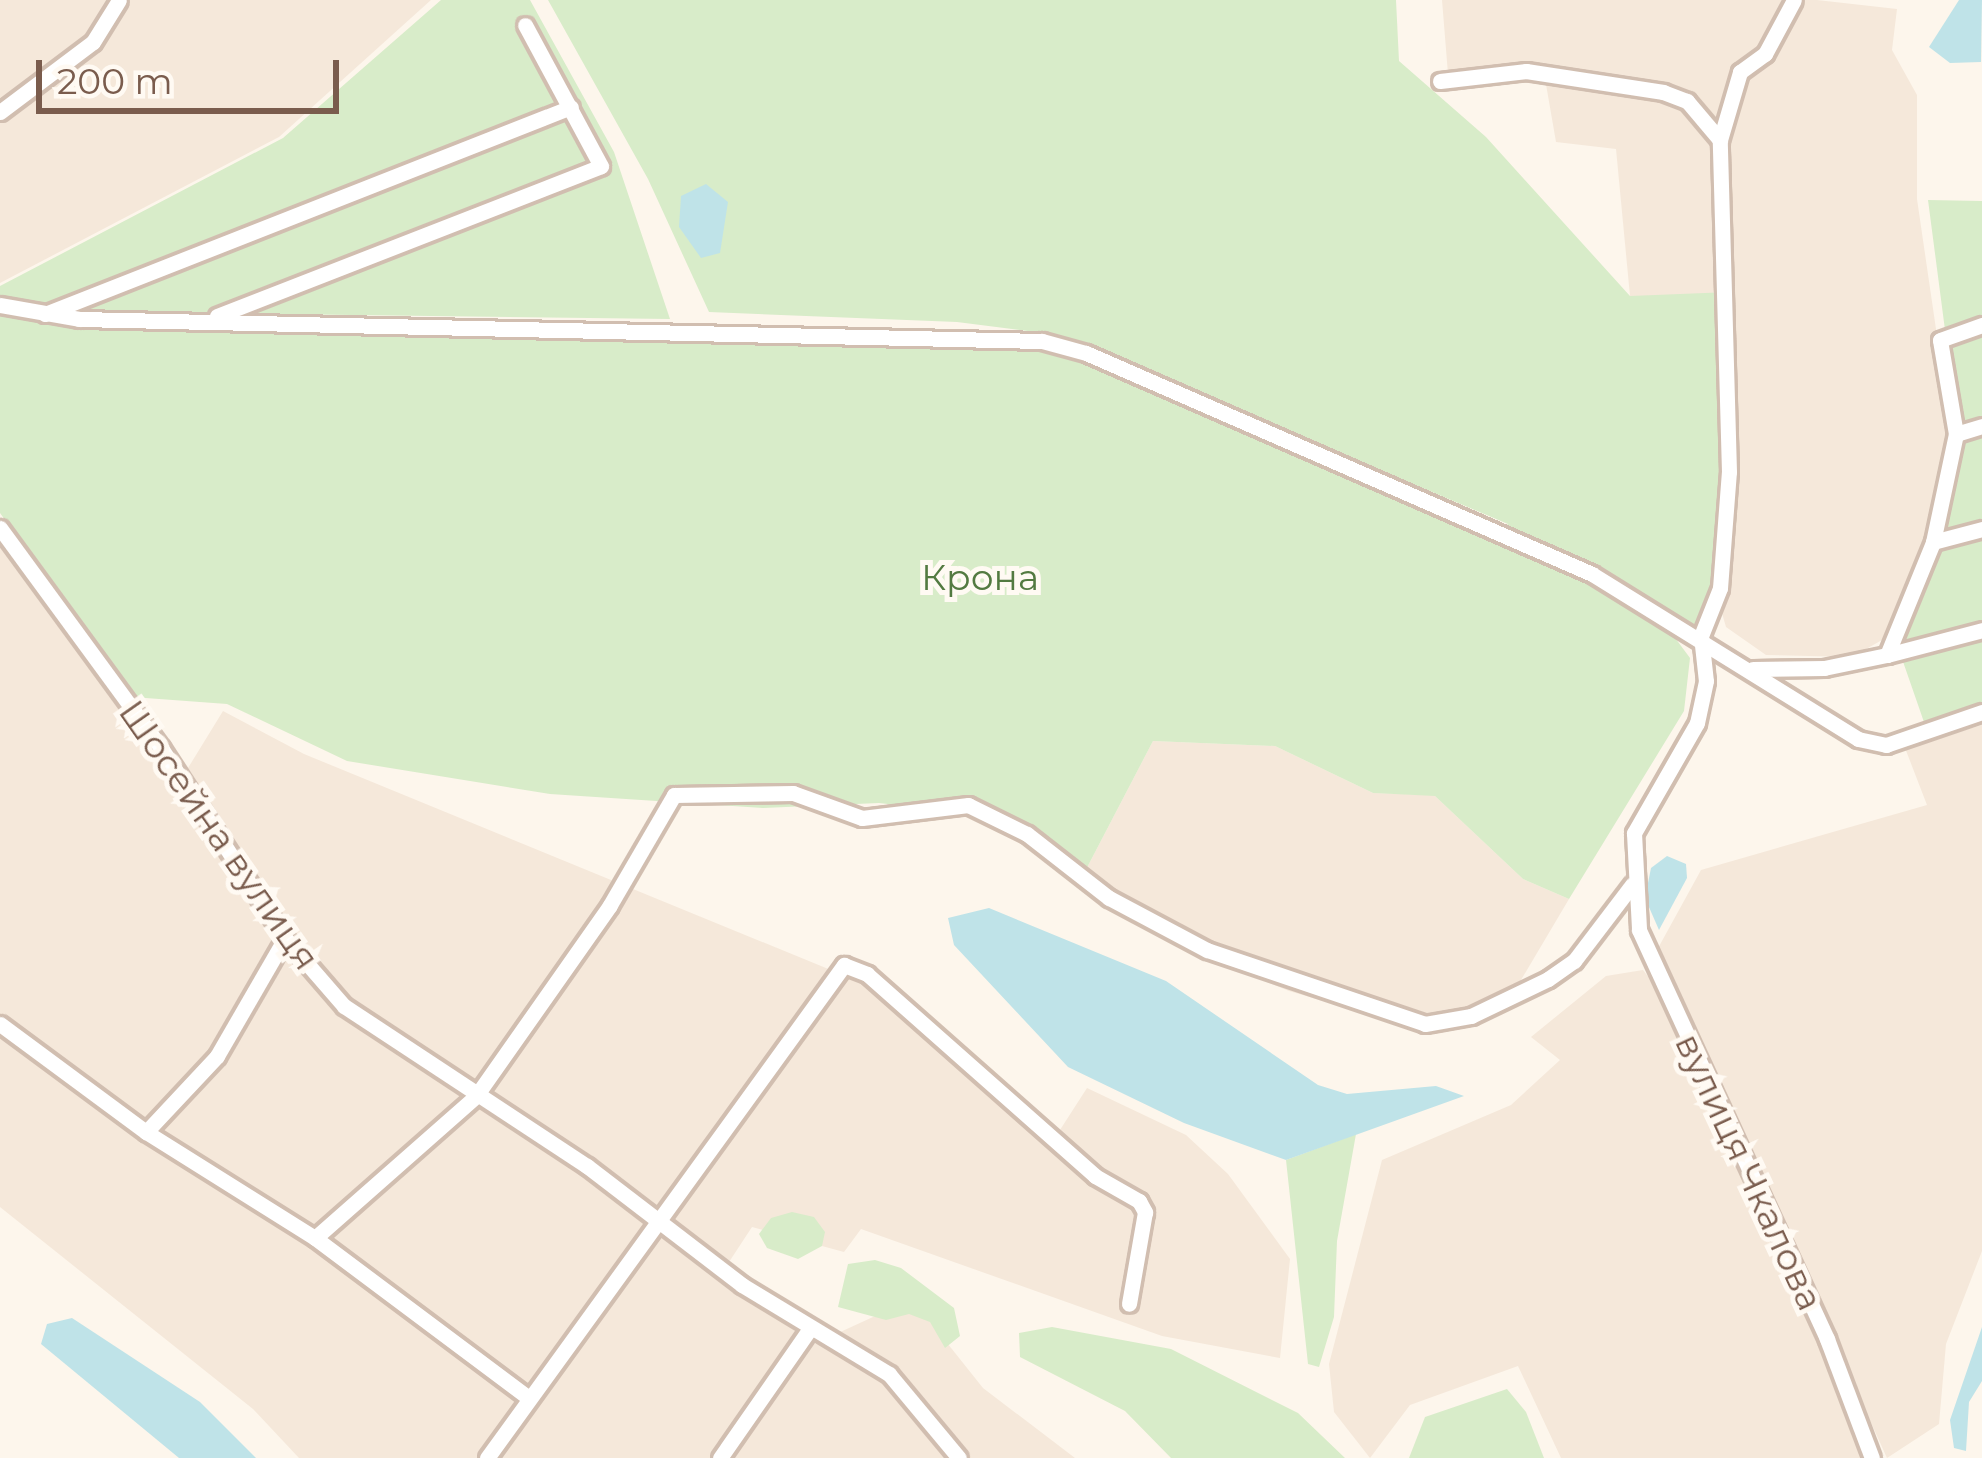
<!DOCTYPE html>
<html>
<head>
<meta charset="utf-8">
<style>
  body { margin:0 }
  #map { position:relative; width:1982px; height:1458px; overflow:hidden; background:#fdf6ec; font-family:Montserrat,sans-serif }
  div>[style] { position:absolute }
  .residential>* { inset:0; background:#f5e8da }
  .green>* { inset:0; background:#d8ecc9 }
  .water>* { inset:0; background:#bfe3e8 }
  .roads { filter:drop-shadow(3px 0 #d1beb0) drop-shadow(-3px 0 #d1beb0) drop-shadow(0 3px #d1beb0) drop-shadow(0 -3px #d1beb0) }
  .minor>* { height:15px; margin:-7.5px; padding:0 7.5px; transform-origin:7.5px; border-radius:7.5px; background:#fff }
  span { translate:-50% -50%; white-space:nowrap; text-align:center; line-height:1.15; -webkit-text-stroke:10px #fffaf3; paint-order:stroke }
  .park-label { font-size:36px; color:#537a41 }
  .street-label { font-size:36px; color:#7a5c4d }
  .scale { position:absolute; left:36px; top:60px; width:303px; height:54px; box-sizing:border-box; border:6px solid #7a5c4d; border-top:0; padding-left:15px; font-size:36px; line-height:42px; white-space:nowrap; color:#7a5c4d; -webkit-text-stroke:9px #fffaf3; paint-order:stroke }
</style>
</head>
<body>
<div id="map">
  <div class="residential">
    <div style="clip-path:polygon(0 0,431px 0,279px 137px,0 283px)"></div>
    <div style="clip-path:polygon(1442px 0,1817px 0,1897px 9px,1892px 50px,1917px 95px,1917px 199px,1950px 425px,1917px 581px,1882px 640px,1852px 657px,1766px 655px,1726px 627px,1630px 296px,1616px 149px,1556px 142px,1543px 67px,1448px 74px)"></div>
    <div style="clip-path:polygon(0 540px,258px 907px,350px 1018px,652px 1223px,482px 1458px,299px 1458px,253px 1409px,0 1207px)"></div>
    <div style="clip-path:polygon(223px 711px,304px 754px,860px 982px,968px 1074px,1058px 1133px,1087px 1088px,1186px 1135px,1228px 1174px,1290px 1259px,1280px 1358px,1162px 1336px,861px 1229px,844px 1252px,752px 1227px,729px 1262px,393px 1035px,317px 967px,188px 768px)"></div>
    <div style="clip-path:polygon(1982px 725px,1982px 1251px,1946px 1344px,1939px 1424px,1887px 1458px,1657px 950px,1701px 870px,1927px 805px,1905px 748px)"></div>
    <div style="clip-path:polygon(1153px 741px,1275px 746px,1373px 793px,1434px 795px,1523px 879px,1569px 899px,1518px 985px,1472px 1027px,1429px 1032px,1289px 991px,1213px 960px,1079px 883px)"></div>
    <div style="clip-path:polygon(1643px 970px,1662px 994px,1868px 1458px,1561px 1458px,1518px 1366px,1410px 1405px,1370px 1458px,1334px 1412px,1329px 1364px,1382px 1160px,1511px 1105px,1560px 1060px,1531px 1037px,1606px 976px)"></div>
    <div style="clip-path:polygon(656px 1233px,814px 1344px,873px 1317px,920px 1309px,983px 1388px,1075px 1458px,493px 1458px)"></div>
  </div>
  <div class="green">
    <div style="clip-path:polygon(441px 0,530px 0,614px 152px,670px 319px,29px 311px,0 298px,0 286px,283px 138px)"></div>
    <div style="clip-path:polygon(548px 0,1396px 0,1399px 61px,1486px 137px,1630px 296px,1730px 292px,1735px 494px,1721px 615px,1700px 630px,1502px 529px,1508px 524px,1059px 335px,957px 322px,709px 312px,648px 179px)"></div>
    <div style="clip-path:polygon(1928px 200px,1982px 201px,1982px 708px,1925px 725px,1900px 653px,1933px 556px,1959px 437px)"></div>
    <div style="clip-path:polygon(0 316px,68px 325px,365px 326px,1028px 345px,1070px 353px,1543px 558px,1622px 600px,1667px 627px,1690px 658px,1684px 711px,1569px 899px,1523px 879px,1435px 796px,1373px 793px,1275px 746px,1153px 741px,1079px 883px,1017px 836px,966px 813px,879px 803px,763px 808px,550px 794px,347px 761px,227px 704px,132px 697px,0 513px)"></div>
    <div style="clip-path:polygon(1356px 1134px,1337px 1241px,1334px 1317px,1319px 1367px,1308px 1364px,1286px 1160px)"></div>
    <div style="clip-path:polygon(792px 1212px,814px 1217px,825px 1232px,822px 1246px,798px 1259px,767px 1248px,759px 1234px,771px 1218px)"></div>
    <div style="clip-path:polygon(875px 1260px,901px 1268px,954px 1308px,960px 1336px,945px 1348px,930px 1322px,909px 1314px,886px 1320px,838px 1307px,848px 1264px)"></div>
    <div style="clip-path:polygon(1052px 1327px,1171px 1349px,1298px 1413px,1345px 1458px,1171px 1458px,1125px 1411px,1020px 1357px,1019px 1333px)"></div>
    <div style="clip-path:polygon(1507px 1389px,1526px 1412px,1544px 1458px,1409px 1458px,1425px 1417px)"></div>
  </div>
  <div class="water">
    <div style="clip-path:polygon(1959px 0,1982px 0,1981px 62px,1950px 63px,1929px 47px)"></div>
    <div style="clip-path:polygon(706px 184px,728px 202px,720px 253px,701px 258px,679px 227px,681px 196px)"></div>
    <div style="clip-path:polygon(1667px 856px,1686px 864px,1687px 878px,1659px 930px,1645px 898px,1651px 868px)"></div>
    <div style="clip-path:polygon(989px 908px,1166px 981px,1318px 1085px,1347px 1094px,1436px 1086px,1464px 1096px,1286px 1160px,1184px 1123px,1068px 1067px,954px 945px,948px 918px)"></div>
    <div style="clip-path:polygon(72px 1318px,200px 1402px,256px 1458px,179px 1458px,41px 1344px,47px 1324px)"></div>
    <div style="clip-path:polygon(1982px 1327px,1982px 1381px,1969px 1402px,1966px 1451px,1954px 1448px,1950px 1420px)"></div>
  </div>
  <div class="roads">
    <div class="minor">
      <div style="left:1440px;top:81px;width:87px;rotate:-6.6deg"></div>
      <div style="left:1526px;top:71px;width:139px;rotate:8.7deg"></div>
      <div style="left:1663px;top:92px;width:26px;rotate:21deg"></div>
      <div style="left:1687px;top:101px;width:51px;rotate:49.8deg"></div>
      <div style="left:0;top:112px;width:116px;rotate:-37deg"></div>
      <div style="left:93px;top:42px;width:49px;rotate:-58.2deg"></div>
      <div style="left:0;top:305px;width:80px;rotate:10deg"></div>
      <div style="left:79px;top:319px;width:963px;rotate:1.31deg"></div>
      <div style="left:1042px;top:341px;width:46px;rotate:15.3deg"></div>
      <div style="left:1086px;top:353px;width:552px;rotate:23.59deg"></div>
      <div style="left:1592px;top:574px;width:313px;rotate:31.8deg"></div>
      <div style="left:1858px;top:739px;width:29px;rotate:12deg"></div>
      <div style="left:1886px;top:745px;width:102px;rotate:-19deg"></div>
      <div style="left:45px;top:314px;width:565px;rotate:-21.48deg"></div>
      <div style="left:217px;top:316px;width:412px;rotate:-21.3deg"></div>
      <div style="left:601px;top:166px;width:160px;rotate:-118.3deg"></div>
      <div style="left:1956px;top:434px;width:95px;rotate:-99.7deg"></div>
      <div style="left:1940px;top:340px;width:45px;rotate:-19.7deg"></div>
      <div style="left:0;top:528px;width:273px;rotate:53.8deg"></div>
      <div style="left:161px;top:748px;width:227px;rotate:56.9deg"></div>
      <div style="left:285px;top:938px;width:90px;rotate:49.1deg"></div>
      <div style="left:344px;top:1006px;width:291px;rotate:33.4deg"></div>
      <div style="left:587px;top:1166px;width:195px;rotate:37.5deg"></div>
      <div style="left:742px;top:1285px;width:172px;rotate:31.2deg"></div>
      <div style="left:889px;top:1374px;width:109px;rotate:50.2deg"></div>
      <div style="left:1933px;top:542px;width:110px;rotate:-78deg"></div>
      <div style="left:1956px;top:434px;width:27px;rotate:-17deg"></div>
      <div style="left:1701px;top:636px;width:45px;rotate:83.7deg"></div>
      <div style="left:1706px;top:681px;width:43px;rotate:102.1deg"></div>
      <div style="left:1697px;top:723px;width:127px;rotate:119.8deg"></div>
      <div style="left:1634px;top:833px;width:97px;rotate:87deg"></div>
      <div style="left:1639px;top:930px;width:450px;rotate:65.3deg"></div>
      <div style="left:1827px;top:1339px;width:127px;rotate:69.3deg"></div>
      <div style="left:1701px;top:636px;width:52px;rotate:-68.4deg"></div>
      <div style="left:1720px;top:588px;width:116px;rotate:-85.6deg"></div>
      <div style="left:1729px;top:472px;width:332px;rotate:-91.6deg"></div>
      <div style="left:1720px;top:140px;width:71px;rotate:-73.6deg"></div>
      <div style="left:1740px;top:72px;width:31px;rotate:-36deg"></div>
      <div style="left:1765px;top:54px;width:61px;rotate:-61.8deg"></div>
      <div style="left:1887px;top:655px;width:98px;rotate:-14.7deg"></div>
      <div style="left:1753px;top:669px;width:71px;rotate:-0.8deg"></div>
      <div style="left:1824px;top:668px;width:64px;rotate:-11.7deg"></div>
      <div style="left:1887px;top:655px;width:122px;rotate:-67.8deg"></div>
      <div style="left:1933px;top:542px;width:51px;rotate:-14.9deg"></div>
      <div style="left:0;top:1024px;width:182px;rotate:36.5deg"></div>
      <div style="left:146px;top:1132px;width:199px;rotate:32.1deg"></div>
      <div style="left:315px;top:1238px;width:262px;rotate:36.8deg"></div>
      <div style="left:146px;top:1132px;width:104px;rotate:-46.9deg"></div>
      <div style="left:217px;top:1056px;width:136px;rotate:-60deg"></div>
      <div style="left:315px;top:1238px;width:215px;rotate:-41.4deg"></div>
      <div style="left:476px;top:1096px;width:233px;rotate:-54.9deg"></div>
      <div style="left:610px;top:905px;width:127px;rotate:-59.8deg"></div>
      <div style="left:674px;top:795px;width:119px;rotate:-1deg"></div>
      <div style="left:793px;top:793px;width:73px;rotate:19.9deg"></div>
      <div style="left:862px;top:818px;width:107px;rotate:-7deg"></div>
      <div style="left:968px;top:805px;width:66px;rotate:26.2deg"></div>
      <div style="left:1027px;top:834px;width:104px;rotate:38deg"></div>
      <div style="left:1109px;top:898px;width:111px;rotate:28deg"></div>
      <div style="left:1207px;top:950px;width:230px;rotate:18.7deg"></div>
      <div style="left:1425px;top:1024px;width:47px;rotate:-9.9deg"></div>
      <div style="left:1471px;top:1016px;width:85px;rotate:-25.7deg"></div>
      <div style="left:1548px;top:979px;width:32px;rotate:-35deg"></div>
      <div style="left:1574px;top:961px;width:96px;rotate:-52.7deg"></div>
      <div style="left:487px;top:1458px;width:609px;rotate:-54.09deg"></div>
      <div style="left:844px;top:965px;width:25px;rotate:21deg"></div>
      <div style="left:867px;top:974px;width:305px;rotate:41.5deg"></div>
      <div style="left:1095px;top:1176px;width:51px;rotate:29.6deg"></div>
      <div style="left:1139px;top:1201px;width:13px;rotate:61deg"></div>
      <div style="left:1145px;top:1212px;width:93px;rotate:99.9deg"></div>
      <div style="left:720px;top:1458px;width:156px;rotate:-55.2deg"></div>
    </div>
  </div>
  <div class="park-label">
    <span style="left:980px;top:578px">Крона</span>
  </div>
  <div class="street-label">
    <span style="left:219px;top:835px;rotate:55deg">Шосейна вулиця</span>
    <span style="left:1749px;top:1172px;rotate:65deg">вулиця Чкалова</span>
  </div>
  <div class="scale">200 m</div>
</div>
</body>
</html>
